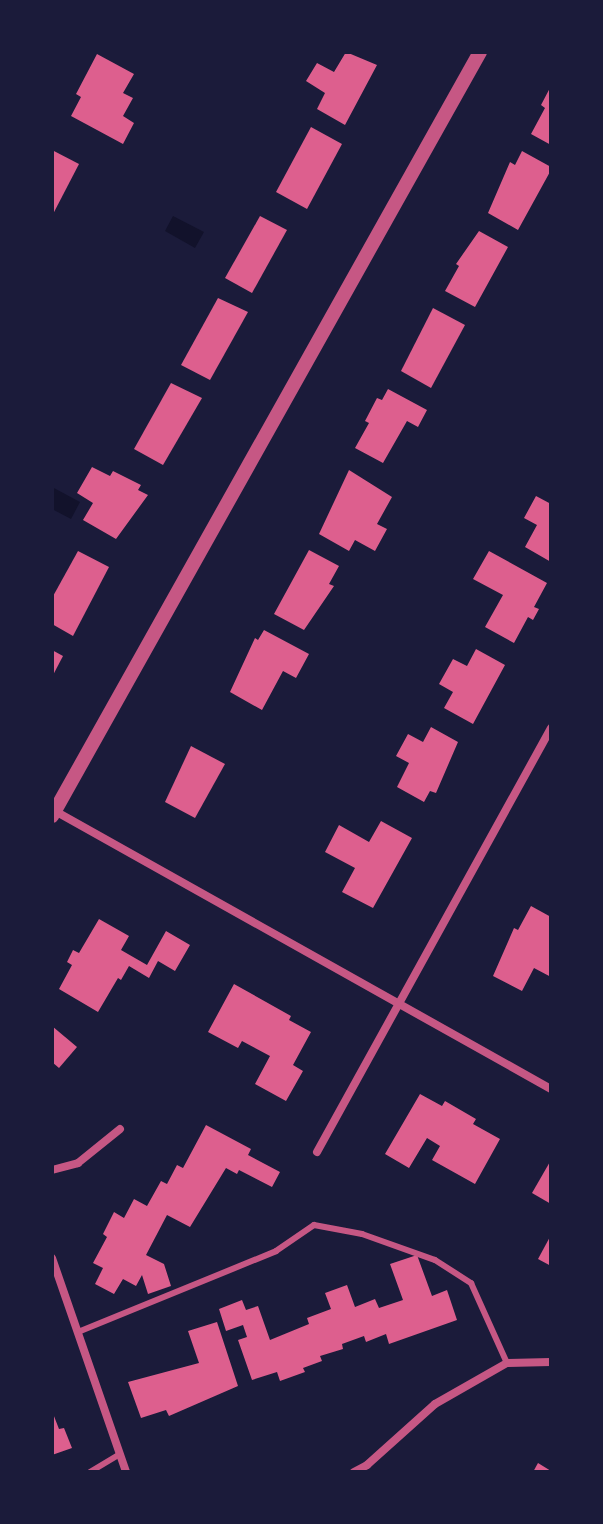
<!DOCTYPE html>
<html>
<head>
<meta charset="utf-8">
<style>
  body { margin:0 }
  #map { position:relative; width:603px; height:1524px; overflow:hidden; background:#1b1b3a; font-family:"Exo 2",sans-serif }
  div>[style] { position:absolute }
  .water>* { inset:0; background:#12122b }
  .building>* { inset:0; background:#dd5f8e }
  .service>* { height:6px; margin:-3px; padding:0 3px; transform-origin:3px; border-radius:3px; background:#c65784 }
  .minor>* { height:8px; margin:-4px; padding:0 4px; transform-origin:4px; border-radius:4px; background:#c65784 }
  .tertiary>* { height:14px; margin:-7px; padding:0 7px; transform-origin:7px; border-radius:7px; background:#c65784 }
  span { translate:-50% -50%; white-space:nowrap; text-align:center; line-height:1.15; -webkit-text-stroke:7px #1b1b3a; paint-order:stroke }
  .frame { position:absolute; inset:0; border:54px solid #1b1b3a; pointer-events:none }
</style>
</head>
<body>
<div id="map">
  <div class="water">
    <div style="clip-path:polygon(173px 216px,204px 232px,195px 248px,165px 231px)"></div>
    <div style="clip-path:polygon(52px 487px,80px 502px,71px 519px,52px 509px)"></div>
  </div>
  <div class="building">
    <div style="clip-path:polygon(346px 52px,377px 65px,345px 125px,317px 109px,325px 93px,306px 81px,317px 63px,334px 72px)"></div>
    <div style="clip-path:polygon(97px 54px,134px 74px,123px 93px,133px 98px,123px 116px,134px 123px,123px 144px,71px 116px,81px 97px,76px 94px)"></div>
    <div style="clip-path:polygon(551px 86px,551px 145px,531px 134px,545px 108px,541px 105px)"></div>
    <div style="clip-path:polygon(311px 127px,342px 144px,307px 209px,276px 192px)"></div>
    <div style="clip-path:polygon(52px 150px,79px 164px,52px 216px)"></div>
    <div style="clip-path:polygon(522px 151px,551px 167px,551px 170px,518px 230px,488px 213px,510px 162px,515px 165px)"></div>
    <div style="clip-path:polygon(260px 216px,287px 230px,252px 293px,225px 278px)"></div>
    <div style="clip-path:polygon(479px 231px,508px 247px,475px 307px,445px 291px,459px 266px,456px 264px)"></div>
    <div style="clip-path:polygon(218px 298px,248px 312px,210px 380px,181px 365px)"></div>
    <div style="clip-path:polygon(433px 308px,465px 325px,431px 388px,401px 371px)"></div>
    <div style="clip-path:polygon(171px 383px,202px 398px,163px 465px,134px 449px)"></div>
    <div style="clip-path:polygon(388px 389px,427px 410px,418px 427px,407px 421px,383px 463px,355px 448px,369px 423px,365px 421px,377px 398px,382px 400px)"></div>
    <div style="clip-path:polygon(92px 467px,110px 476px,113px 471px,141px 485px,138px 490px,148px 495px,116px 539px,83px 520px,93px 503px,77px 493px)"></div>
    <div style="clip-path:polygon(349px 470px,392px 497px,377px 524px,387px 529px,375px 551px,355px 540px,349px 551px,319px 534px)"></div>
    <div style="clip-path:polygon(536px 496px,551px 504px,551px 562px,525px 547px,537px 525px,524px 518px)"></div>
    <div style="clip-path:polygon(309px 550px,339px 566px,329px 584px,334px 586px,304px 630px,274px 614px)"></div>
    <div style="clip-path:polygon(78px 551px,109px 567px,73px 636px,52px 624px,52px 598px)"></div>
    <div style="clip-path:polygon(489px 551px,547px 583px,534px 607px,539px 609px,533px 620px,528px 617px,514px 643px,485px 627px,503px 595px,473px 579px)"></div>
    <div style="clip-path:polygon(264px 630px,309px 654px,296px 678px,283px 671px,262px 710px,230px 692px,255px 638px,258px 640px)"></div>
    <div style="clip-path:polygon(476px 649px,505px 665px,473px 724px,444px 708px,453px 692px,439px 684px,453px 659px,467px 666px)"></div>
    <div style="clip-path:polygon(52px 650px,63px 656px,52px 677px)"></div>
    <div style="clip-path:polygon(431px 727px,458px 742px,436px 793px,430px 791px,424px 802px,397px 787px,409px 763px,396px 756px,408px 734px,423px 742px)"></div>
    <div style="clip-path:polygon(191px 746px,225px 764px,195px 818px,165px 802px)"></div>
    <div style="clip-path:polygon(381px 821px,412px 838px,373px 908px,342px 892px,355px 868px,325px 852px,339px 825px,369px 842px)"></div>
    <div style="clip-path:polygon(531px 906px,551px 917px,551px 977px,534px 968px,522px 991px,493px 976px,514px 928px,518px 930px)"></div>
    <div style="clip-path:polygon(99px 919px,129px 936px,121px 950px,147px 965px,166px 931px,190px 945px,175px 971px,158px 961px,149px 978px,129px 966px,121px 980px,118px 978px,98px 1012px,59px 989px,72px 965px,67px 962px,73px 950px,79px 953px)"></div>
    <div style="clip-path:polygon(234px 984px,291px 1016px,289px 1020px,311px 1032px,293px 1065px,303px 1071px,286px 1101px,255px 1084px,270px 1056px,242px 1041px,238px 1048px,208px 1032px)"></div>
    <div style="clip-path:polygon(52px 1026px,77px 1047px,59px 1068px,52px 1062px)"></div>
    <div style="clip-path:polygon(420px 1094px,442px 1106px,445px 1101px,476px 1119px,473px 1124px,500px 1139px,475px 1184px,432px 1160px,440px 1146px,427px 1138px,409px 1168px,385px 1154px)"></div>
    <div style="clip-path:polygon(206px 1125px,251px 1149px,248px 1155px,280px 1172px,272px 1187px,239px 1170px,237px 1174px,226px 1168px,190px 1227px,167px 1215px,146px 1255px,164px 1264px,171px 1286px,148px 1294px,142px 1275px,136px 1286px,123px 1279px,114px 1294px,95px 1284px,103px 1268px,93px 1263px,107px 1237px,103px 1234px,114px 1212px,124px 1218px,134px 1199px,147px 1206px,161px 1181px,167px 1184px,177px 1165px,183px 1168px)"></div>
    <div style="clip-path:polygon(551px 1160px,551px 1204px,532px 1193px)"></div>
    <div style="clip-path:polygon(551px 1235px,551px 1266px,538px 1259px)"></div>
    <div style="clip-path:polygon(417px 1255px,432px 1296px,447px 1290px,457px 1320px,389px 1344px,386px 1334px,366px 1342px,364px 1336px,342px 1344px,343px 1349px,320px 1356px,322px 1361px,303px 1368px,305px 1372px,280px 1381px,277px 1372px,252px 1380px,238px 1340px,247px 1337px,243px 1325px,226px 1331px,219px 1309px,242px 1300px,246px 1310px,258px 1306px,270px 1340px,309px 1324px,307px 1318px,331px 1309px,325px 1293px,347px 1285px,355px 1307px,375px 1299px,379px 1308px,403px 1300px,390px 1264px)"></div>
    <div style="clip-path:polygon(217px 1322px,238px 1386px,169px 1416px,166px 1410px,141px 1418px,128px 1382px,199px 1363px,188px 1331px)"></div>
    <div style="clip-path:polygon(52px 1411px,59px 1429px,64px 1428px,72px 1448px,52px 1455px)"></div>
    <div style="clip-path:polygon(538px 1463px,551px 1471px,551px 1472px,533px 1472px)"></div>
  </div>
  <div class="service">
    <div style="left:78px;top:1332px;width:214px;rotate:-22.2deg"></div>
    <div style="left:276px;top:1251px;width:46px;rotate:-34.4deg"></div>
    <div style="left:314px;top:1225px;width:49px;rotate:10.6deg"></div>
    <div style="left:362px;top:1234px;width:77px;rotate:19.6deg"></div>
    <div style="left:435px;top:1260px;width:43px;rotate:32.6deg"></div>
    <div style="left:471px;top:1283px;width:88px;rotate:65.8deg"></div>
    <div style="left:90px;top:1472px;width:35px;rotate:-31deg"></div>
  </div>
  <div class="minor">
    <div style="left:55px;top:811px;width:569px;rotate:29.27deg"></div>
    <div style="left:317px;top:1152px;width:484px;rotate:-61.1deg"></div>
    <div style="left:52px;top:1170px;width:27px;rotate:-15deg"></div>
    <div style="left:78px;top:1163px;width:54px;rotate:-39deg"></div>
    <div style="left:52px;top:1258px;width:226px;rotate:70.9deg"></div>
    <div style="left:354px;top:1472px;width:15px;rotate:-28deg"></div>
    <div style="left:367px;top:1465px;width:91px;rotate:-41.9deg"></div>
    <div style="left:435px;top:1404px;width:83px;rotate:-29.7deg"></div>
    <div style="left:507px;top:1363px;width:44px;rotate:-1.3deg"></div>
  </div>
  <div class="tertiary">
    <div style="left:52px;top:816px;width:876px;rotate:-60.74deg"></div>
  </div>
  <div class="frame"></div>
</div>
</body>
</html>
